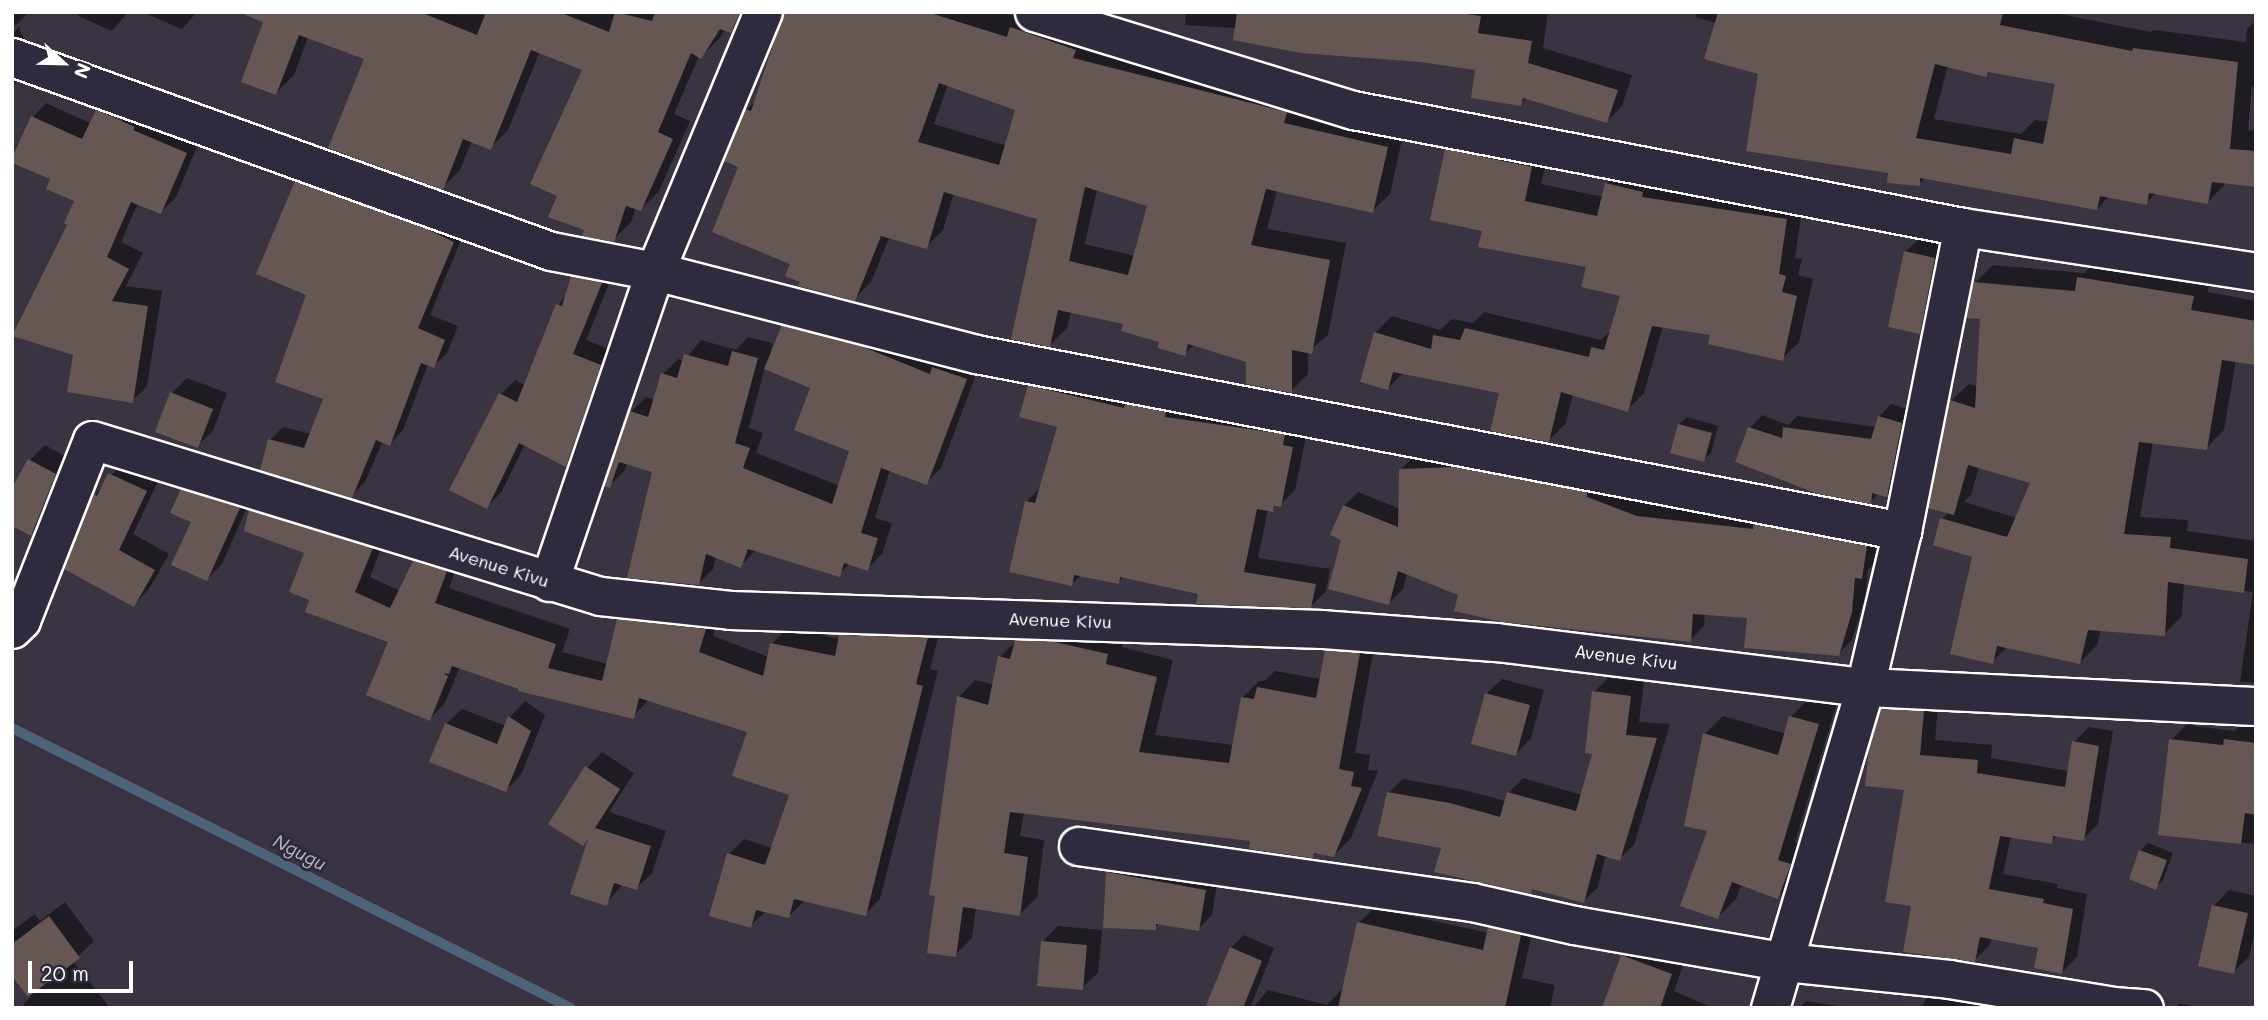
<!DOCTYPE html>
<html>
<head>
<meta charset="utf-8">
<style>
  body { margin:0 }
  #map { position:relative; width:2268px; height:1020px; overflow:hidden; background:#3a3342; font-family:Mali,sans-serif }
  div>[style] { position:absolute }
  .shadow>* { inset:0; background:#0007 }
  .stream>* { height:10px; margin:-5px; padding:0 5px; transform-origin:5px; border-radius:5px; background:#4d6478 }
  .building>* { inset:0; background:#675754 }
  .roads { filter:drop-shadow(2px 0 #fff) drop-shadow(-2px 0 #fff) drop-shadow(0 2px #fff) drop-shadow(0 -2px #fff) }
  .minor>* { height:37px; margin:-18.5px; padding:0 18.5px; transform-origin:18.5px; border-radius:18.5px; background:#2f2a3d }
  span { translate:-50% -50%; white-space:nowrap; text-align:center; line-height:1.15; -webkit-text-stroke:6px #2f2a3d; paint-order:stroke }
  .street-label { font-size:18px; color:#fff }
  .water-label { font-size:19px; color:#afb9c2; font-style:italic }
  .frame { position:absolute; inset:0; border:14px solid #fff; pointer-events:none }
  .north { position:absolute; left:28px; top:28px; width:70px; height:70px; -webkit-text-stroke:5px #2f2a3d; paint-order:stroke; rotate:112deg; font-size:19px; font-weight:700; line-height:28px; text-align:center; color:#fff }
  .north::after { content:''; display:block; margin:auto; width:24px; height:32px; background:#fff; clip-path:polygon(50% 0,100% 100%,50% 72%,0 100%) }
  .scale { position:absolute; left:28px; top:961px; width:105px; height:32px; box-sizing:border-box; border:4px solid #fff; border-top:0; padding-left:9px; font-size:21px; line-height:24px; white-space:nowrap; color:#fff; -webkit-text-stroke:5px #2f2a3d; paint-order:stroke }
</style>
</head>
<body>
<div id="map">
  <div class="shadow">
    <div style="clip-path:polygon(12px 12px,29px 12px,16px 25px,12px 24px)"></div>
    <div style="clip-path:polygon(80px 12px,128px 12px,112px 31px,78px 16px)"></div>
    <div style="clip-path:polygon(142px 12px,197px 12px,182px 29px)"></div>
    <div style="clip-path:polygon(266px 12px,487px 15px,488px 12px,749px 12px,731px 31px,725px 29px,719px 39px,701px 57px,699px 56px,674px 114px,690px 121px,659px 191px,641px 209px,636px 207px,631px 222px,613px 240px,586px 229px,559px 195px,585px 69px,540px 51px,508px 130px,490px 148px,472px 140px,460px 170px,442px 188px,366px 58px,308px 37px,294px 75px,276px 93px,243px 81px)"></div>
    <div style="clip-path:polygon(evenodd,785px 12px,999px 12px,1404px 130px,1390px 194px,1372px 211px,1277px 190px,1267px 229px,1346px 243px,1328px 335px,1308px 352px,1308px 374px,1291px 391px,1248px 361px,1195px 344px,1184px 354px,1125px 322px,1071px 311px,1067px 328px,1050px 345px,1039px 218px,954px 193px,943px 230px,926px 247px,890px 236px,871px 282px,854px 299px,802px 281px,741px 166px,747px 110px,757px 99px,785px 12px,948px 84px,1018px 109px,1007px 146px,934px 124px,948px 84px,785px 12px,1097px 189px,1149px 204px,1135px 256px,1085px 244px,1097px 189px)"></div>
    <div style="clip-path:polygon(1186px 12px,1548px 12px,1543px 48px,1632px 75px,1622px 106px,1607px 121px,1527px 97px,1521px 104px,1477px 69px,1236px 28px,1185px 25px)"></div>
    <div style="clip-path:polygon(evenodd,1696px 12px,2049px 12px,2151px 32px,2154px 30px,2246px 42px,2247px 29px,2256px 20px,2256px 87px,2252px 86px,2248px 130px,2256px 131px,2256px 185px,2227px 182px,2208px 202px,2157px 192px,2146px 203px,2109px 196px,2097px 209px,1926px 177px,1919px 184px,1890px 172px,1760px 73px,1716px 23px,1695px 17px,1696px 12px,1948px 65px,1986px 75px,1991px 70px,2057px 82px,2049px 122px,2035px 120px,2021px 134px,1934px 119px,1948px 65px)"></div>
    <div style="clip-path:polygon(20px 26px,20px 32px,29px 44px,12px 92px,12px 34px)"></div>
    <div style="clip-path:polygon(46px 103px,107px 131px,75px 168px,33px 117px)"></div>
    <div style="clip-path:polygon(135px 109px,201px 137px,176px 197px,161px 212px,138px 203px,121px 242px,143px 253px,126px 286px,162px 291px,147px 386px,132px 401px,69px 391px,119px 124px)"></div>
    <div style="clip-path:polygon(1464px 133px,1549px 150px,1541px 184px,1603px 197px,1606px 184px,1623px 167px,1803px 203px,1795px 258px,1802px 259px,1798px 275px,1813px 279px,1799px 342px,1782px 359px,1712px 334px,1663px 326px,1644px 393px,1627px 410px,1573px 394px,1566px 423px,1549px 440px,1501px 392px,1403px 373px,1388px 388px,1375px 333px,1392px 316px,1440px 330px,1452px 319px,1473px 323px,1484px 312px,1601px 340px,1610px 331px,1622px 295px,1588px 266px,1484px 230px,1447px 150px)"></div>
    <div style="clip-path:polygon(310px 169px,466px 228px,430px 315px,458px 326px,447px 353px,433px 366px,428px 364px,403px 430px,390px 444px,383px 441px,365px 482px,351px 496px,270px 440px,283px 427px,311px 434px,325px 398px,308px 294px,296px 182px)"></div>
    <div style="clip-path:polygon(1921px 237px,1950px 243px,1935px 316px,1920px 332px,1905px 252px)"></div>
    <div style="clip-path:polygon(evenodd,2097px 260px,2210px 279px,2208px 292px,2256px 301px,2256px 364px,2236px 360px,2224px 430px,2206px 448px,2153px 442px,2140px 517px,2188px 520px,2187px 531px,2256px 541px,2256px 683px,2240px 682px,2253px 592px,2184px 582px,2182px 616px,2164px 634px,2101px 630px,2097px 645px,2080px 662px,2008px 646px,1992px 662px,1974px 556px,1942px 519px,1949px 512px,1951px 401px,1969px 384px,1978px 386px,1982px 318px,1975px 283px,1993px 265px,2084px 273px,2097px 260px,1979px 467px,2032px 482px,2017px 518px,1964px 502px,1971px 495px,1979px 467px)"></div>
    <div style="clip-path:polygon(587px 263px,615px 269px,586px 340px,614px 351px,580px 450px,566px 464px,525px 444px,501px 493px,486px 507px,452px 489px,501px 394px,515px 380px,525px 385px,558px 305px,567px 295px,572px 277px)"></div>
    <div style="clip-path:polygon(evenodd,798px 311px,980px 364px,941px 468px,926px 483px,890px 470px,875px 518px,892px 523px,882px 554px,867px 569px,850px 563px,839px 575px,755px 551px,740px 566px,716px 556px,713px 569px,698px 584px,655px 471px,627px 463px,624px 471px,609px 486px,631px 412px,646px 397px,655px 400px,663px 374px,678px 359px,684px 361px,701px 340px,736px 350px,748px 337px,772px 343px,771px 357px,783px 326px,798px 311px,765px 367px,812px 387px,851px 450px,840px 486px,756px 453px,763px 433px,749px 428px,765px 367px)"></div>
    <div style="clip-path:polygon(1045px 371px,1307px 432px,1295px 490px,1280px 505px,1268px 509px,1258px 558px,1330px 569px,1326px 591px,1311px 606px,1200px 592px,1124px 576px,1118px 582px,1081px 575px,1071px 584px,1026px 502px,1041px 487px,1059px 426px,1030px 386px)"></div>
    <div style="clip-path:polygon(187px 378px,227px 393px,213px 431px,197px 446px,172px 393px)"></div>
    <div style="clip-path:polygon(1891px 404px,1913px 411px,1899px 483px,1887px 495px,1879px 493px,1870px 502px,1750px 428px,1762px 415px,1788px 425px,1797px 416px,1876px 427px,1879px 417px)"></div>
    <div style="clip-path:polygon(1687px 417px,1718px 426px,1711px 453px,1703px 460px,1679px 424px)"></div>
    <div style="clip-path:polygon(45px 445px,70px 459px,46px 519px,31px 534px,29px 461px)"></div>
    <div style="clip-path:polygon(1414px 456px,1600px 483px,1651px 503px,1880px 532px,1875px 563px,1868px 570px,1865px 597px,1852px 640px,1838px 654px,1749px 617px,1705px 613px,1704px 626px,1690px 640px,1460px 594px,1407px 573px,1403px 589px,1389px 603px,1343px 539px,1344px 506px,1358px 492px,1400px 509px,1400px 470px)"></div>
    <div style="clip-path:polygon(125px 459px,161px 475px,133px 534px,169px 554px,149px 589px,134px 605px,95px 495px)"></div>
    <div style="clip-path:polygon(198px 475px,254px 492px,222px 564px,207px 579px,194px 521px,182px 490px)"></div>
    <div style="clip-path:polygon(266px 496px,387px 533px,370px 577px,400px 591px,415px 562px,430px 546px,461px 556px,449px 588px,570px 629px,562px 652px,608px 664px,619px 620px,634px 604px,720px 614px,713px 636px,769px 657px,772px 644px,787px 628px,840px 639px,856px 620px,942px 623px,930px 669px,938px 671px,880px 899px,865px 914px,804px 901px,789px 916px,766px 911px,750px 926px,729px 854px,744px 839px,772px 848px,791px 794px,749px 731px,649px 699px,633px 717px,522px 687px,460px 667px,445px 703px,430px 719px,390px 641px,311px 599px,306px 552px,251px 511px)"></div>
    <div style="clip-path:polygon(1033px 624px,1124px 637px,1122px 647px,1173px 660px,1155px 735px,1234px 745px,1242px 698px,1259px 681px,1264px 681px,1275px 671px,1321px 679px,1326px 651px,1344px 634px,1376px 636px,1355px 753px,1370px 755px,1368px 770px,1378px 771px,1351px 838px,1334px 855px,1317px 852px,1313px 856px,1252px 840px,1024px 812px,1020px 836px,1044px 840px,1037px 897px,1020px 914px,976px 907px,972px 938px,955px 955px,959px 697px,975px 680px,994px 685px,1000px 657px)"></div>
    <div style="clip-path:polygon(1608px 678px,1644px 682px,1639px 722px,1670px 724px,1634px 845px,1619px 859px,1606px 855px,1598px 887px,1584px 901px,1534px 888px,1530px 892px,1443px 847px,1388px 793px,1403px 779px,1464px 790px,1506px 801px,1508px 793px,1523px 778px,1582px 795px,1594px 753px,1594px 692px)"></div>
    <div style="clip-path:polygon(1502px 679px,1544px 690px,1531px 738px,1516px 754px,1486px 694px)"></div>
    <div style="clip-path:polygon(1898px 694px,1939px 696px,1935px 740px,1992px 745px,1991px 758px,2069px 771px,2074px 742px,2089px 727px,2113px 731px,2098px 824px,2083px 839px,2058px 835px,2051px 842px,2011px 836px,2003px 874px,2058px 884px,2057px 888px,2087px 894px,2077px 957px,2062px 972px,2040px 947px,1991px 937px,1990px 945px,1974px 960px,1913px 905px,1906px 788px,1882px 710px)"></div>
    <div style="clip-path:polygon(1809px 698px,1836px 706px,1795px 842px,1808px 846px,1796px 878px,1778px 897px,1742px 883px,1736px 899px,1718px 917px,1705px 734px,1723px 716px,1786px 734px,1791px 717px)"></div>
    <div style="clip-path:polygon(525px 701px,545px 715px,521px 775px,506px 790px,446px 724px,462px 709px,506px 726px,510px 717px)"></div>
    <div style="clip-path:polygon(2186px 725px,2235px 731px,2240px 725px,2256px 727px,2256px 844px,2160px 834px,2171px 740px)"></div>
    <div style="clip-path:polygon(602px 752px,634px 773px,609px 812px,666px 831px,652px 873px,636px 888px,623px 884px,606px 904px,591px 836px,583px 844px,587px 768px)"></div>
    <div style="clip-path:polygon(2148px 843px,2173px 853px,2163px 880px,2155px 888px,2131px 878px,2141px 850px)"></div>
    <div style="clip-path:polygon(1121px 859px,1218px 877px,1212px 915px,1198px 929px,1160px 923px,1155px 928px,1108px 872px)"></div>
    <div style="clip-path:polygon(2229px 890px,2256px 896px,2256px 926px,2249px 957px,2233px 972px,2214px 906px)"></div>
    <div style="clip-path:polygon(65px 902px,94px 941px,73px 961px,110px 1008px,26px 1008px,23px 1004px,30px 997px,12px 973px,12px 931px,35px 914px,40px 921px)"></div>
    <div style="clip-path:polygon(1374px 908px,1489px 933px,1505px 913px,1535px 920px,1522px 978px,1555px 985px,1550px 1008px,1253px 1008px,1268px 990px,1327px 1005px,1343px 988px,1359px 923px)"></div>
    <div style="clip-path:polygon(1058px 926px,1102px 930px,1098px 973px,1082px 988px,1043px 941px)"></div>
    <div style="clip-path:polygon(1244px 935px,1274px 948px,1250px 1008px,1207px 1008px,1231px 948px)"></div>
    <div style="clip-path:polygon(1637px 942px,1685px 960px,1674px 991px,1713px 1008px,1604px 1008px,1622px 956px)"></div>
    <div style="clip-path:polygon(1939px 985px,2011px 1008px,1922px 1008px,1926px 998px)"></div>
    <div style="clip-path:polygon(1806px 1001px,1850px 1008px,1799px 1008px)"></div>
    <div style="clip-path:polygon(2179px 1004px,2190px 1005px,2190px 1008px,2175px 1008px)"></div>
  </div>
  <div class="stream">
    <div style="left:12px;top:728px;width:625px;rotate:26.61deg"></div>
  </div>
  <div class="building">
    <div style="clip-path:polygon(245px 12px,420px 12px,477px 35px,486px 12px,559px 12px,609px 32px,615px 12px,652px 21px,655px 12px,740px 12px,731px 33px,720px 29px,701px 59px,691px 53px,658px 132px,673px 139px,641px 211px,626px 206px,614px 242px,582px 236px,584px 230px,548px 217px,557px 196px,530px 184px,582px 70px,531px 50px,491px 150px,463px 139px,443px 190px,328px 148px,364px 59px,299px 35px,276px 95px,241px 82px,263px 22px,245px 15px)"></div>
    <div style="clip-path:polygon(evenodd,784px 12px,927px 12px,1007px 37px,1010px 27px,1076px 50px,1073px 58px,1287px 112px,1284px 123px,1388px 147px,1373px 213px,1266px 189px,1251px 245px,1330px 260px,1312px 354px,1292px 350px,1292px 393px,1246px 384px,1246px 362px,1188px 344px,1185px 356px,1158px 348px,1159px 342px,1121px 331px,1123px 324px,1058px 310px,1050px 347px,1011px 339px,1037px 219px,944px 192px,927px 249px,881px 236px,855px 301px,798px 286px,800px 282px,785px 276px,790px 264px,712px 232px,738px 167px,724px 161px,745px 109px,751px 111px,784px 12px,939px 83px,1015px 110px,999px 165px,918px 142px,939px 83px,784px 12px,1085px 187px,1147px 206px,1128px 275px,1069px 261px,1085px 187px)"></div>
    <div style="clip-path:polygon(1237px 12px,1453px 12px,1481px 16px,1478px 33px,1532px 41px,1528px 63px,1618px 90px,1607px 123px,1523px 98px,1521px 106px,1471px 98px,1475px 70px,1420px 62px,1301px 53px,1233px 40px)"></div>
    <div style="clip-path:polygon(evenodd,1718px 12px,2003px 12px,2000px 25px,2132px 51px,2133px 48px,2238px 62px,2230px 149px,2256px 151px,2256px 187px,2212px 182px,2208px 204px,2149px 193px,2147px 205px,2100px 196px,2097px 210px,1920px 178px,1920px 186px,1887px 183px,1888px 173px,1746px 151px,1758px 74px,1704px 59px,1718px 12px,1935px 64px,1986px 77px,1988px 72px,2055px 84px,2043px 144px,2014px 138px,2011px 154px,1916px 138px,1935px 64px)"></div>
    <div style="clip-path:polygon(96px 110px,135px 127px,133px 130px,187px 153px,161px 214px,131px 202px,107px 257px,129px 269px,112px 301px,148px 306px,133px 403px,67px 392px,73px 355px,12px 336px,67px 225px,64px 223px,74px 201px,46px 189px,50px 179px,12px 163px,12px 158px,31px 116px,82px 139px)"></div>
    <div style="clip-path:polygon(1445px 149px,1532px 167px,1525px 201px,1597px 216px,1605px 183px,1643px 192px,1642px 197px,1787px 219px,1779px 274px,1786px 276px,1782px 292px,1797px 296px,1783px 361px,1708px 344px,1710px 335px,1652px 326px,1628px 412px,1561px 392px,1549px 442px,1490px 431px,1499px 393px,1393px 372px,1388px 390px,1360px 382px,1374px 332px,1431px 349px,1433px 335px,1460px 340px,1465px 328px,1589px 357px,1591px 347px,1604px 350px,1620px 296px,1581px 287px,1586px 267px,1478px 247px,1482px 231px,1430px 220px)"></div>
    <div style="clip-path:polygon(295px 181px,427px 229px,454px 242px,418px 328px,445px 340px,434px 368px,421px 363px,390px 446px,376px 440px,352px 498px,260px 470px,268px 439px,304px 448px,323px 399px,275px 382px,306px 295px,256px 274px)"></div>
    <div style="clip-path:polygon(1904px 251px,1935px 258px,1920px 334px,1888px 327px)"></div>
    <div style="clip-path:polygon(571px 276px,602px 283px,573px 354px,601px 365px,566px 467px,519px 443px,487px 509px,449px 490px,499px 393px,517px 402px,556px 304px,562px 306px)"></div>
    <div style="clip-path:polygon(2077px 277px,2194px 296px,2191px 310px,2256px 321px,2256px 365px,2222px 360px,2207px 450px,2139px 442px,2124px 534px,2171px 537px,2170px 548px,2248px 559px,2244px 593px,2168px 582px,2165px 636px,2088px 630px,2080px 664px,1997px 646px,1993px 664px,1950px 654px,1972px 557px,1933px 545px,1940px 518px,2007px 537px,2030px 483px,1968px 465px,1954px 515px,1928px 508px,1950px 400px,1975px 408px,1980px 319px,1966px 318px,1973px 282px,2075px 291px)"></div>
    <div style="clip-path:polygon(782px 325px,861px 346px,930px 374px,932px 367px,967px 379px,927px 485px,881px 468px,861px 533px,878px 538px,868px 571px,844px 563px,840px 577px,748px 549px,741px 568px,706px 554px,699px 585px,627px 578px,652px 472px,619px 462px,610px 488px,604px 486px,630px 411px,648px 417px,661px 373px,677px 378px,684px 354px,728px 366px,732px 351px,758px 358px,735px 443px,750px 448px,743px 468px,832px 504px,849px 451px,794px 430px,810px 388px,764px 369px)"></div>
    <div style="clip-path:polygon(1028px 385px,1124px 408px,1125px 404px,1166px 412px,1165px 417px,1285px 434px,1283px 445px,1293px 447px,1281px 507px,1274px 506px,1273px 512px,1257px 509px,1244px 572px,1316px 584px,1311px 608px,1196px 604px,1198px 594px,1120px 577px,1119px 584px,1074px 575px,1072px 586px,1009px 572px,1025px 501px,1035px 503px,1057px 427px,1019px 417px)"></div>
    <div style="clip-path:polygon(170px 392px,213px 409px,198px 448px,155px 432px)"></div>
    <div style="clip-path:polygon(1878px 416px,1902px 423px,1887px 497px,1872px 493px,1871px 504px,1818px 494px,1735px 462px,1748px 427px,1782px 438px,1783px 427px,1871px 439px)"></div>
    <div style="clip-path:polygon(1678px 424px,1712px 433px,1704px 462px,1670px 453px)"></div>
    <div style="clip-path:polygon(28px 459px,56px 474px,31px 536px,12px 526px,12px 488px)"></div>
    <div style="clip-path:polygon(1457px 467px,1587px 492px,1587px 497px,1637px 516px,1753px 529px,1753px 524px,1867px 546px,1862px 579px,1855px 578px,1852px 612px,1839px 656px,1744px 648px,1747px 618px,1693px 614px,1691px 642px,1502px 622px,1454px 611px,1458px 595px,1398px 571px,1389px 605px,1328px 589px,1341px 540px,1330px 535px,1343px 505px,1398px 527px,1399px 469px)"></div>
    <div style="clip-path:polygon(108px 473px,147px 491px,119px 550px,155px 570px,134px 607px,64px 569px,93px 494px,97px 496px)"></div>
    <div style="clip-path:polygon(181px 489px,240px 508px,207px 581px,171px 565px,191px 522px,170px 513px)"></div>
    <div style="clip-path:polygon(249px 510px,373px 548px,355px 592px,390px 608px,413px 561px,447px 571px,435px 603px,556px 644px,548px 668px,602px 681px,617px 619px,706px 629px,699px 652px,763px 676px,770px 643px,835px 656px,839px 635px,928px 637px,916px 684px,923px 686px,866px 916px,794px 899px,789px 918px,756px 910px,751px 928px,709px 916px,727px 853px,765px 865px,789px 795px,732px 776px,747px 732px,639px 698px,634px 719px,518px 691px,519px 689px,452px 666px,449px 674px,443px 673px,448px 676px,430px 721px,366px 695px,388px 642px,305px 612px,309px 600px,289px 592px,304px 553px,244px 531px)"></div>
    <div style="clip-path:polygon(1015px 640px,1050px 641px,1108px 654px,1106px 664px,1157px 677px,1139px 752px,1229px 763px,1241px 697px,1254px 699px,1257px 687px,1316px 698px,1325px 650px,1360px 653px,1339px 769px,1354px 772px,1351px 786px,1362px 788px,1334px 857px,1314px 853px,1313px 858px,1249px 849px,1250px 841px,1010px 812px,1004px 853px,1028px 857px,1020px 916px,963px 907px,956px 957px,927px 953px,935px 896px,929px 895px,957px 696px,988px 705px,998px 656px,1010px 659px)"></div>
    <div style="clip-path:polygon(1592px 691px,1631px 696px,1626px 735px,1657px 738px,1620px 861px,1597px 854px,1584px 903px,1532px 889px,1531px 894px,1434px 872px,1441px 848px,1377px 836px,1387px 792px,1450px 803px,1500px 817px,1507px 792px,1576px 811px,1592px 754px,1585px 753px)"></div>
    <div style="clip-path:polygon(1485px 693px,1530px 705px,1516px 756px,1471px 744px)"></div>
    <div style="clip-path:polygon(1880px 709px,1924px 711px,1920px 755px,1978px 760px,1977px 773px,2065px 787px,2072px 741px,2099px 746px,2084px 841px,2053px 836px,2052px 844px,2000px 836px,1989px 889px,2044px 899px,2043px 903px,2073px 909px,2062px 974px,2034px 968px,2038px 948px,1980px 937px,1975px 962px,1903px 952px,1911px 906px,1885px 902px,1904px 790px,1865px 786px,1869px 748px)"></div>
    <div style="clip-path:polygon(508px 716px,531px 731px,506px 792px,429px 762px,445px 723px,497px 744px)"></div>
    <div style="clip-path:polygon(1789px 716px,1819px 724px,1778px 860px,1791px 864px,1778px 899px,1732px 882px,1718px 919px,1680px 906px,1707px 831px,1684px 826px,1703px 733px,1778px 755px)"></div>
    <div style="clip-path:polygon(2169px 739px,2223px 745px,2224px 739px,2256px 743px,2256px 815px,2245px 813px,2241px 844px,2158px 835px)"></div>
    <div style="clip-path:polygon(585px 766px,620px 789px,595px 828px,651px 846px,637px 890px,614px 883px,607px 906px,570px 894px,588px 839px,583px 846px,548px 824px)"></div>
    <div style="clip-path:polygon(2139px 850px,2167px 860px,2156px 890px,2129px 879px)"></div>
    <div style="clip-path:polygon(1106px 872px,1206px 890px,1199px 931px,1156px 924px,1156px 930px,1103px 928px)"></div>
    <div style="clip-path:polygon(2212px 905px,2248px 913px,2234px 974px,2198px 966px)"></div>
    <div style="clip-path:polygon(49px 916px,80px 958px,28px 997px,12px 976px,12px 944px)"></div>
    <div style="clip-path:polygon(1357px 922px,1483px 950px,1488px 927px,1521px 935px,1505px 1008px,1338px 1008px)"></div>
    <div style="clip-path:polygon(1041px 941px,1087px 945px,1083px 990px,1037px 986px)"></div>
    <div style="clip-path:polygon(1230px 947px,1262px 961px,1243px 1008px,1205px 1008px)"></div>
    <div style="clip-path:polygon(1621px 955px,1672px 974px,1660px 1008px,1602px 1008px)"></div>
  </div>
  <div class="roads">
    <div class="minor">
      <div style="left:1034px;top:12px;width:334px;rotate:17.1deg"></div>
      <div style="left:1353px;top:110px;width:621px;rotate:10.86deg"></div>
      <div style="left:1963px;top:227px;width:296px;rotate:8.7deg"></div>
      <div style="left:12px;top:57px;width:573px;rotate:19.8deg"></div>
      <div style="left:551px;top:251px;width:106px;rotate:10.9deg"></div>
      <div style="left:655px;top:271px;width:332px;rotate:14.5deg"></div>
      <div style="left:976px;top:354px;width:943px;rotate:10.82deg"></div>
      <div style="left:549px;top:582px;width:329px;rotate:-71.2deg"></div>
      <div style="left:655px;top:271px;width:281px;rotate:-67.4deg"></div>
      <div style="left:12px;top:629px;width:13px;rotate:-45deg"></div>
      <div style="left:21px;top:620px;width:193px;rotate:-68.5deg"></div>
      <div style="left:92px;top:440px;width:531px;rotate:17.07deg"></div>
      <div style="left:600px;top:596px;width:131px;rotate:6.1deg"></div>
      <div style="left:730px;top:610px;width:592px;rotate:1.84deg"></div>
      <div style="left:1322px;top:629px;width:174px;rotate:4.3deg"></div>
      <div style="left:1496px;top:642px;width:372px;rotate:7deg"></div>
      <div style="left:1865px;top:687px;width:391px;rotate:2.8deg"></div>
      <div style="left:1078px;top:846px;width:398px;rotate:8.1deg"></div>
      <div style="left:1472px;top:902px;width:105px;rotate:12.7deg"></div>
      <div style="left:1574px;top:925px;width:214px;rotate:9.9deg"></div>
      <div style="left:1785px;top:962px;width:165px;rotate:5.9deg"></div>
      <div style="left:1949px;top:979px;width:166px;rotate:9.3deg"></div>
      <div style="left:2113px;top:1006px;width:31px;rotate:4deg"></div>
      <div style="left:1770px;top:1008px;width:335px;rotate:-73.5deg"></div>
      <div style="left:1865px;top:687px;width:160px;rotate:-76.7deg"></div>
      <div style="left:1902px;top:531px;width:310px;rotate:-78.7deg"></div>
    </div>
  </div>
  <div class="street-label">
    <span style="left:499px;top:566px;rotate:17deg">Avenue Kivu</span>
    <span style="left:1060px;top:620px;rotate:2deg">Avenue Kivu</span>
    <span style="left:1626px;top:657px;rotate:7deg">Avenue Kivu</span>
  </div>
  <div class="water-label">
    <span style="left:300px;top:852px;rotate:27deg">Ngugu</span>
  </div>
  <div class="frame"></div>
  <div class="north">N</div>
  <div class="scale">20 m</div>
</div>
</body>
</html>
